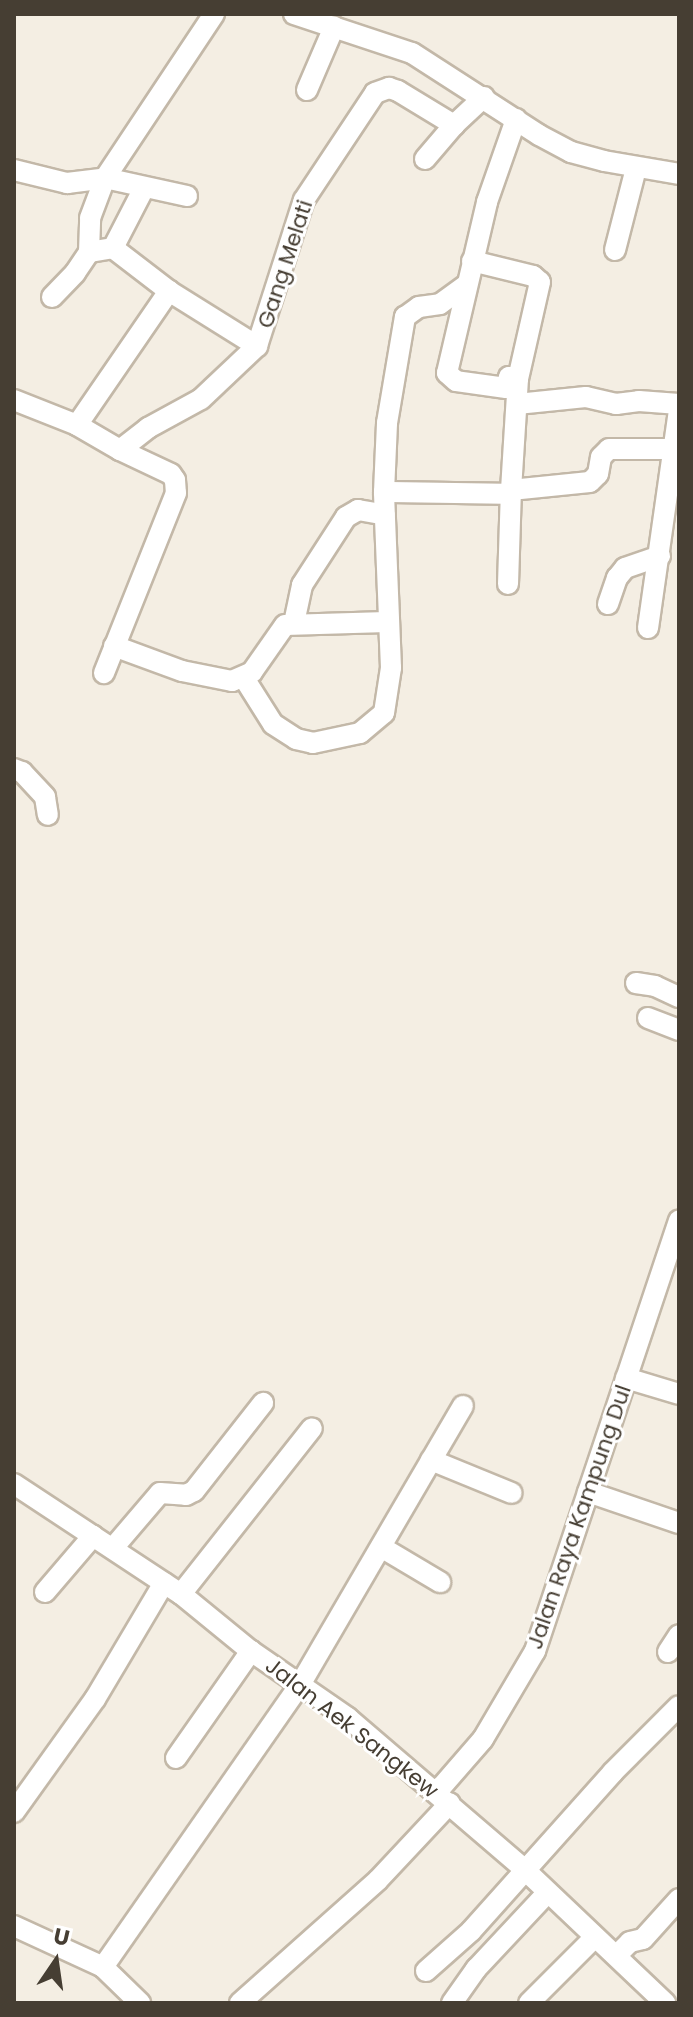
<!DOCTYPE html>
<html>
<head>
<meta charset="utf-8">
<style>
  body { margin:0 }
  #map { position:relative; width:693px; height:2017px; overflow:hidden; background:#f4eee3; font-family:Poppins,sans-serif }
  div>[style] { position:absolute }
  .roads { filter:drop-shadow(2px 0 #c3b8a8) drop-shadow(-2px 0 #c3b8a8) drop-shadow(0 2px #c3b8a8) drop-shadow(0 -2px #c3b8a8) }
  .minor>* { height:20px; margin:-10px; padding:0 10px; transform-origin:10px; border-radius:10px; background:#fff }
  span { translate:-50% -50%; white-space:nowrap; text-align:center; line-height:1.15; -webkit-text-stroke:6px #fff; paint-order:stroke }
  .street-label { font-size:22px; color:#463e33 }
  .frame { position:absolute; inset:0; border:16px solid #463e33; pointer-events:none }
  .north { position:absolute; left:16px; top:1921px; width:80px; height:80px; -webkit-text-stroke:6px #fff; paint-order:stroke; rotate:13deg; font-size:22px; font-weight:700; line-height:32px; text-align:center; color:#463e33 }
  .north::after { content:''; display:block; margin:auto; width:28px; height:36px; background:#463e33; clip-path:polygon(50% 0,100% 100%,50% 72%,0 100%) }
</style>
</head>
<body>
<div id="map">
  <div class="roads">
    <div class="minor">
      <div style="left:294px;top:14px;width:124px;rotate:18.3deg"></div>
      <div style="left:412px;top:53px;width:151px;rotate:32.8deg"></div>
      <div style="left:539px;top:135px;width:36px;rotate:28deg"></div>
      <div style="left:571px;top:152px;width:34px;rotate:15deg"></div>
      <div style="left:604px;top:161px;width:76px;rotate:9.8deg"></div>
      <div style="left:307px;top:90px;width:69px;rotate:-66.8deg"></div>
      <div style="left:425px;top:159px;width:45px;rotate:-49.5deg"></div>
      <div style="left:14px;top:170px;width:55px;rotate:13.8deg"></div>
      <div style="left:67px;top:183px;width:38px;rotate:-7deg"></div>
      <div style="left:105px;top:178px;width:84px;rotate:12.4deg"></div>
      <div style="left:113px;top:248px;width:68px;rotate:-62.7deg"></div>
      <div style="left:615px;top:250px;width:85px;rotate:-75.6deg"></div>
      <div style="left:89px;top:252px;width:34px;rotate:-88deg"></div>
      <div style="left:90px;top:218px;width:43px;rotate:-69.4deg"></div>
      <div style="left:105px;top:178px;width:197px;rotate:-56.4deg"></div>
      <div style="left:472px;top:261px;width:63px;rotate:13.8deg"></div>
      <div style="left:533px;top:276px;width:9px;rotate:41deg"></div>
      <div style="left:540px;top:282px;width:99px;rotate:102.8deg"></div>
      <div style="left:52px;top:297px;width:33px;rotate:-46deg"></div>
      <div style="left:75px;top:273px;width:25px;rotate:-56deg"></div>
      <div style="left:89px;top:252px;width:24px;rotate:-9deg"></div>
      <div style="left:113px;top:248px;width:71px;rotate:37.5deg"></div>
      <div style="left:169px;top:291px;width:104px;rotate:32deg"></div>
      <div style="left:14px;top:400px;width:68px;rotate:21.6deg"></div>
      <div style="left:77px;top:425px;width:50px;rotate:30.2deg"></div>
      <div style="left:120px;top:450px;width:56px;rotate:25.2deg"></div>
      <div style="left:171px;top:474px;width:7px;rotate:56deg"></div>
      <div style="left:175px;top:480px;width:13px;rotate:86deg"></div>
      <div style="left:176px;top:493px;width:194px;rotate:111.8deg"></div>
      <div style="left:517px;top:404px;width:69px;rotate:-5.8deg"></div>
      <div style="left:586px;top:397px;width:31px;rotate:13deg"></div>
      <div style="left:616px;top:404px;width:23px;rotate:-7deg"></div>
      <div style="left:639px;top:401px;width:40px;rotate:4.3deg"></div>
      <div style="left:77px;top:425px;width:163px;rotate:-55.5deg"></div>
      <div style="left:120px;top:450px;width:36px;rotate:-38deg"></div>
      <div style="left:148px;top:428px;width:60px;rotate:-28.7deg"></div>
      <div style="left:201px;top:399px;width:77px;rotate:-43.4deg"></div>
      <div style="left:257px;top:346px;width:153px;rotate:-72.2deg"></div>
      <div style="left:304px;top:200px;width:128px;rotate:-56.4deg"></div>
      <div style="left:375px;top:93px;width:15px;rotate:-20deg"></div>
      <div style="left:389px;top:88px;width:9px;rotate:18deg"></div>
      <div style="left:398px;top:91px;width:66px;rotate:31.3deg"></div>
      <div style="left:454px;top:125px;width:41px;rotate:-43deg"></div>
      <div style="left:511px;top:490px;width:111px;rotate:-86.4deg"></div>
      <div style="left:518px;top:379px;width:9px;rotate:-167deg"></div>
      <div style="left:509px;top:377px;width:11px;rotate:105deg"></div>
      <div style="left:506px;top:388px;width:50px;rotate:-172deg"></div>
      <div style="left:456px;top:381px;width:12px;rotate:-138deg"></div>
      <div style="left:447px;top:373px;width:176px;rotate:-76.8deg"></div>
      <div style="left:487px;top:202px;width:88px;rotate:-70.7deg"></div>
      <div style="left:384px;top:492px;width:125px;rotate:0.9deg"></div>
      <div style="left:508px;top:584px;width:94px;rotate:-88.2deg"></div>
      <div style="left:511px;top:490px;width:79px;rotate:-5.8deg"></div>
      <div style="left:590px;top:482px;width:11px;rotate:-45deg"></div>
      <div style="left:598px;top:474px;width:17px;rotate:-80deg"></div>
      <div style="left:601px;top:457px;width:11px;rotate:-45deg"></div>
      <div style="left:609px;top:449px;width:64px"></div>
      <div style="left:608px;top:604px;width:28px;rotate:-71deg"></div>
      <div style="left:617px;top:578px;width:13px;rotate:-51deg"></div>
      <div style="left:625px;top:568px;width:37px;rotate:-19deg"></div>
      <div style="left:294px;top:623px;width:39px;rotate:-78deg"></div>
      <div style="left:302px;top:585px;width:81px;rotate:-57.1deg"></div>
      <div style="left:346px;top:517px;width:14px;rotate:-30deg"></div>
      <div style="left:358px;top:510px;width:27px;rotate:10deg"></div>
      <div style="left:648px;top:628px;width:219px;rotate:-81.9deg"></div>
      <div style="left:114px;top:646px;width:72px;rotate:20.2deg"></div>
      <div style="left:182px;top:671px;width:51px;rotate:11.3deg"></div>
      <div style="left:232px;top:681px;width:22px;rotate:-24deg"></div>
      <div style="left:252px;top:672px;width:57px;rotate:-54.9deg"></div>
      <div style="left:285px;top:625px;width:102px;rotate:-1.7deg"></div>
      <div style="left:244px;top:678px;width:54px;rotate:57.8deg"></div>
      <div style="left:273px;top:724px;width:27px;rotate:33deg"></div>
      <div style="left:296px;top:739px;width:17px;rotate:13deg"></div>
      <div style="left:313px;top:743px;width:48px;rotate:-12deg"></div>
      <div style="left:360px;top:733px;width:31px;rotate:-40deg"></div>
      <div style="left:384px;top:713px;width:46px;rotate:-81.2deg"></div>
      <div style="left:391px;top:668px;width:176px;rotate:-92.3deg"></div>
      <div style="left:384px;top:492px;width:69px;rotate:-87.5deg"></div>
      <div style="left:387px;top:423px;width:108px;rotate:-80.4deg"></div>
      <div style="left:405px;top:317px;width:17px;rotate:-36deg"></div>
      <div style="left:419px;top:307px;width:21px;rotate:-8deg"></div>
      <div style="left:440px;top:304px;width:31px;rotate:-36deg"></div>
      <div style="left:14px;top:769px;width:9px;rotate:21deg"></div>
      <div style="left:22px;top:772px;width:34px;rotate:47deg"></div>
      <div style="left:45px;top:797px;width:18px;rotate:81deg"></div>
      <div style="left:636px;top:983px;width:19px;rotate:9deg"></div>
      <div style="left:655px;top:986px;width:26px;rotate:25deg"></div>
      <div style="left:648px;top:1018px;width:33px;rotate:21deg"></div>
      <div style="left:626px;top:1378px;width:55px;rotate:16.8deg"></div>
      <div style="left:431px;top:1460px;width:87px;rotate:22.2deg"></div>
      <div style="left:14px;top:1484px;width:200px;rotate:33.4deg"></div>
      <div style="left:181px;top:1594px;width:90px;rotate:39.2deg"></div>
      <div style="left:251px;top:1651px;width:118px;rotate:34.6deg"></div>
      <div style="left:348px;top:1718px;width:232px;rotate:40.6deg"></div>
      <div style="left:524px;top:1869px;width:195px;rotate:43.5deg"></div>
      <div style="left:588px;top:1492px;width:96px;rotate:18.8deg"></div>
      <div style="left:381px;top:1547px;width:69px;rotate:30.7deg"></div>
      <div style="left:113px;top:1548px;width:72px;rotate:-49.5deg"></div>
      <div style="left:160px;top:1493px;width:26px;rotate:4deg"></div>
      <div style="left:186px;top:1495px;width:9px;rotate:-27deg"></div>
      <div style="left:194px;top:1491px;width:112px;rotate:-51.9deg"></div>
      <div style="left:45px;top:1592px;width:74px;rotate:-49.4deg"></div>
      <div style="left:181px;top:1594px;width:211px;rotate:-51.7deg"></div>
      <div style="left:668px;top:1652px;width:20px;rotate:-57deg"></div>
      <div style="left:176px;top:1758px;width:131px;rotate:-55deg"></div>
      <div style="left:437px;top:1792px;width:70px;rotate:-49deg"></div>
      <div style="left:483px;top:1739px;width:102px;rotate:-59.4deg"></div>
      <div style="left:535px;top:1651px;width:454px;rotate:-71.5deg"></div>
      <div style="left:14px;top:1812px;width:139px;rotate:-54.4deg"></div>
      <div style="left:95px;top:1699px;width:135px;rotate:-59.3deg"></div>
      <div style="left:14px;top:1926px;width:98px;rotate:24.7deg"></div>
      <div style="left:103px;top:1967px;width:52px;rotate:44.2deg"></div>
      <div style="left:617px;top:1955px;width:18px;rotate:-45deg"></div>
      <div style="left:630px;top:1942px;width:13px;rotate:-13deg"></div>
      <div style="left:643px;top:1939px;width:54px;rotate:-48deg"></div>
      <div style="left:103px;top:1967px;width:346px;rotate:-55.1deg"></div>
      <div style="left:301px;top:1683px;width:321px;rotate:-59.7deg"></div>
      <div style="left:426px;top:1971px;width:60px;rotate:-41.6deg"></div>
      <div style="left:471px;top:1931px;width:213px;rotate:-48.2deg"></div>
      <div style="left:613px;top:1772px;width:93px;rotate:-45deg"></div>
      <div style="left:240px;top:2003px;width:185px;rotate:-41.7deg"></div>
      <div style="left:378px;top:1880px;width:105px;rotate:-46.9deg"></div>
      <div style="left:452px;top:2003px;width:42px;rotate:-54.8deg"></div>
      <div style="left:476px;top:1969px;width:105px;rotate:-46.9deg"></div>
      <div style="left:529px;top:2003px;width:93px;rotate:-45deg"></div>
    </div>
  </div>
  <div class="street-label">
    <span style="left:285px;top:264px;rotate:-72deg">Gang Melati</span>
    <span style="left:579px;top:1517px;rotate:-71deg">Jalan Raya Kampung Dul</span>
    <span style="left:352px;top:1728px;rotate:38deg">Jalan Aek Sangkew</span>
  </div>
  <div class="frame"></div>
  <div class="north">U</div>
</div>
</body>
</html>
